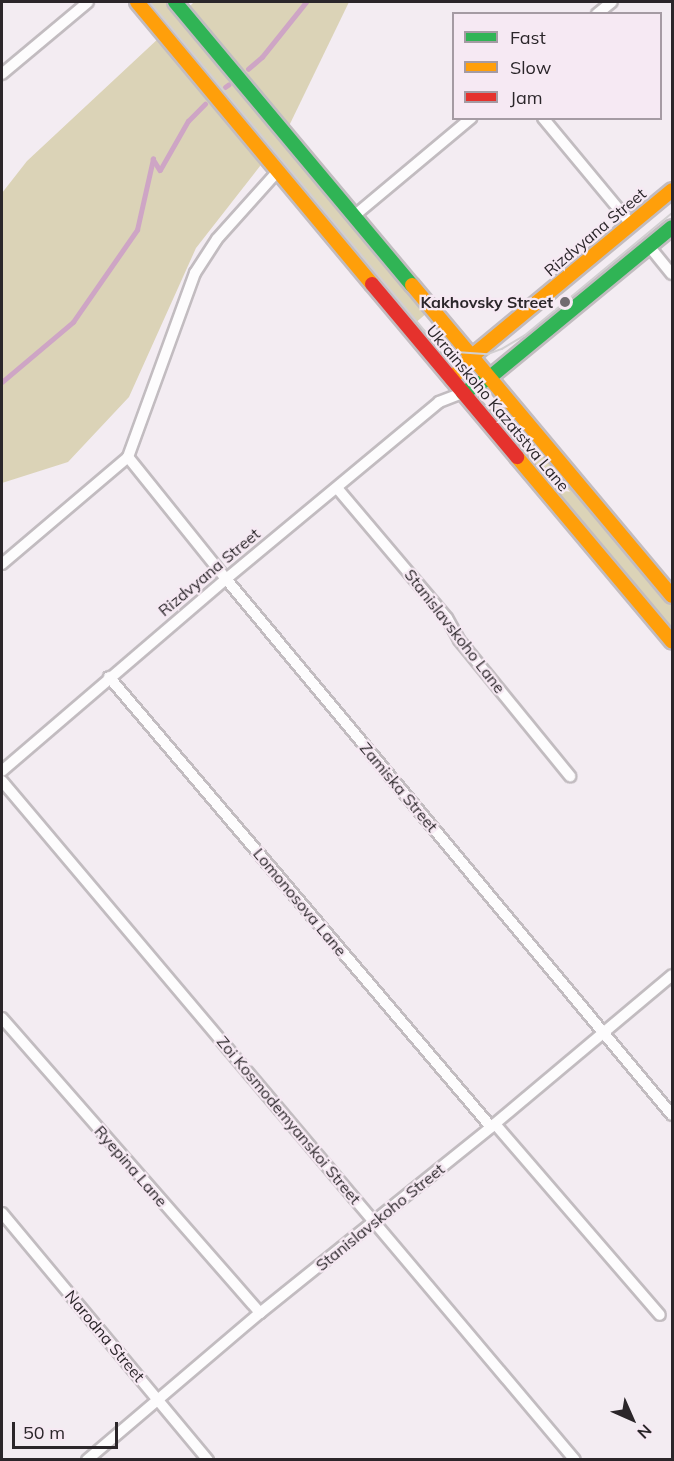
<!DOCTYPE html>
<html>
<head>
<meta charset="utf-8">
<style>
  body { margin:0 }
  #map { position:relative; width:674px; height:1461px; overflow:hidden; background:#f3ecf2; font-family:Mulish,sans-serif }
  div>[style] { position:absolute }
  .green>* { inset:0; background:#dbd3b7 }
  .stream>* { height:4.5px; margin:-2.25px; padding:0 2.25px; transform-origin:2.25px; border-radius:2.25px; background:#cea5c5 }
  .roads { filter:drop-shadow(2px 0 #c2bcc0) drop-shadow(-2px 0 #c2bcc0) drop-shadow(0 2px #c2bcc0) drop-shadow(0 -2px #c2bcc0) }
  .street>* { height:10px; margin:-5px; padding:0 5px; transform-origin:5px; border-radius:5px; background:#fdfcfd }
  .fast>* { height:14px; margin:-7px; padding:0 7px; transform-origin:7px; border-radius:7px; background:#30b455 }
  .slow>* { height:14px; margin:-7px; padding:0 7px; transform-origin:7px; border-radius:7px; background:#ff9f0a }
  .jam>* { height:14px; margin:-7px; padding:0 7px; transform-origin:7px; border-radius:7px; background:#e5322d }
  .tram>* { height:1.5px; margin:-0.75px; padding:0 0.75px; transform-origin:0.75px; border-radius:0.75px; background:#d2cfd1 }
  .dots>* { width:16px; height:16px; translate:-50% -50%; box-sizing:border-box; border:3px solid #f6e9f3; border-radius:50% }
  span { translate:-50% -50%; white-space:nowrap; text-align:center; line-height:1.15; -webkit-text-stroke:4.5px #f6e9f3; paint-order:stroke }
  .street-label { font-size:16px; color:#2b262a }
  .poi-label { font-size:16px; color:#2b262a; font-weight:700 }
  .right { translate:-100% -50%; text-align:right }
  .frame { position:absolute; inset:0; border:3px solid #2b262a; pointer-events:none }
  .legend { position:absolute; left:452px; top:12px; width:210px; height:108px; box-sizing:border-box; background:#f6e9f3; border:2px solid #a59ba3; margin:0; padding:8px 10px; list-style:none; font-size:18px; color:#2b262a }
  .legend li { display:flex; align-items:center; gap:12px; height:30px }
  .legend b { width:30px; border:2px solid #a59ba3 }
  .north { position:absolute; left:602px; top:1389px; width:60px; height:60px; -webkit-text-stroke:4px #f6e9f3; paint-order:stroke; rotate:135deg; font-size:16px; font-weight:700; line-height:24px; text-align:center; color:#2b262a }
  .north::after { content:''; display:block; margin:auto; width:21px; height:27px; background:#2b262a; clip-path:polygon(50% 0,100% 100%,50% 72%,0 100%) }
  .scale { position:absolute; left:12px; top:1422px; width:106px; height:27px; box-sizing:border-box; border:3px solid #2b262a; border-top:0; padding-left:8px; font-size:18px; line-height:21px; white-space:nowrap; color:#2b262a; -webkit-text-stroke:4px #f6e9f3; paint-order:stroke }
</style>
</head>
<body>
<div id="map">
  <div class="green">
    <div style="clip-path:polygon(143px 2px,170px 2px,428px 312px,413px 325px)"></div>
    <div style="clip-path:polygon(194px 2px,349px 2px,287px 130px,186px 10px)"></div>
    <div style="clip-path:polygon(160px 37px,264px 161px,196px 248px,129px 397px,68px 462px,2px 483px,2px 193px,27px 161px)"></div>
    <div style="clip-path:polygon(498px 397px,672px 604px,672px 635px,482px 410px)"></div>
  </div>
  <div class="stream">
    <div style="left:248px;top:69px;width:18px;rotate:-41deg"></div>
    <div style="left:262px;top:57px;width:70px;rotate:-51.3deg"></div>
    <div style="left:225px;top:87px;width:4px;rotate:-34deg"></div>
    <div style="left:2px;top:382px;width:93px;rotate:-40.2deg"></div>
    <div style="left:73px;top:322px;width:112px;rotate:-55.2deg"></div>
    <div style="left:137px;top:230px;width:73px;rotate:-77.3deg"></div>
    <div style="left:153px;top:159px;width:13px;rotate:58deg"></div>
    <div style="left:160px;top:170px;width:56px;rotate:-60.3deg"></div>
    <div style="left:188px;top:121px;width:24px;rotate:-45deg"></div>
  </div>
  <div class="roads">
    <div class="street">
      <div style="left:597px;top:14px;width:19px;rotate:-39deg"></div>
      <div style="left:2px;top:74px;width:112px;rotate:-39.9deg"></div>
      <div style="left:543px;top:118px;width:138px;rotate:50.3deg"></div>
      <div style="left:354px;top:216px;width:153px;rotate:-39.9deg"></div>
      <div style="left:649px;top:246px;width:36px;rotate:51deg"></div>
      <div style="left:128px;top:457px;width:156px;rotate:51.2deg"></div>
      <div style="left:226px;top:579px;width:697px;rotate:50.24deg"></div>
      <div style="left:337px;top:488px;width:170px;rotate:49.8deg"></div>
      <div style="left:447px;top:618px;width:25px;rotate:61deg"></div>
      <div style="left:459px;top:640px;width:176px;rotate:50.8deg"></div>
      <div style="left:2px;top:564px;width:165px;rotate:-40.3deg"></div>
      <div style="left:128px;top:457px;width:196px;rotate:-70deg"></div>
      <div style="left:195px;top:273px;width:40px;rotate:-57.1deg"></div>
      <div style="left:217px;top:239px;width:91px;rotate:-48.1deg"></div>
      <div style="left:109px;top:677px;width:590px;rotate:49.67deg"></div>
      <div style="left:2px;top:771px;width:295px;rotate:-40.6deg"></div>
      <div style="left:226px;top:579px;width:277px;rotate:-39.7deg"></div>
      <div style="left:439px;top:402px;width:26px;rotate:-21deg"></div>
      <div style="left:2px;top:781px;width:888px;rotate:49.84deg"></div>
      <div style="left:2px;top:1018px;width:392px;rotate:48.8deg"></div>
      <div style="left:495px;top:1124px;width:252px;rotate:49.2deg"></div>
      <div style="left:2px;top:1213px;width:322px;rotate:50.2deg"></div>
      <div style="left:87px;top:1460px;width:227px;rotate:-40.4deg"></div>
      <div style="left:260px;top:1313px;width:297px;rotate:-38.8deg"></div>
      <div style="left:491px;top:1127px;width:236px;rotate:-40deg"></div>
    </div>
    <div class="fast">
      <div style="left:175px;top:2px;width:369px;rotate:50.1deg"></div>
      <div style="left:463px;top:393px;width:30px;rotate:-30deg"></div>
      <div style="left:489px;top:378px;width:237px;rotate:-39.5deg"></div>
    </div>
    <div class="slow">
      <div style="left:137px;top:2px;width:367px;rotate:50.2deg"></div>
      <div style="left:412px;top:285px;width:405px;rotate:50.1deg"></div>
      <div style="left:452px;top:379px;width:29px;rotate:-49deg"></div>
      <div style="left:471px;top:357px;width:261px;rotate:-39.7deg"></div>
      <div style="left:517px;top:457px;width:241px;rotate:50deg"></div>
    </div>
    <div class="jam">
      <div style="left:372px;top:284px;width:226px;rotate:50deg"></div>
    </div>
  </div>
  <div class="tram">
    <div style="left:150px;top:2px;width:427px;rotate:50.1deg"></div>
    <div style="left:424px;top:330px;width:20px;rotate:41deg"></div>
    <div style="left:439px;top:343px;width:19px;rotate:28deg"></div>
    <div style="left:456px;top:352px;width:32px;rotate:4deg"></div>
    <div style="left:488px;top:354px;width:15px;rotate:-20deg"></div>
    <div style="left:502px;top:349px;width:26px;rotate:-31deg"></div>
    <div style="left:524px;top:336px;width:192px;rotate:-39.7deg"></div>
  </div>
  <div class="dots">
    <div style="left:565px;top:302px;background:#716b70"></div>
  </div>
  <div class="street-label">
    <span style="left:595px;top:232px;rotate:-40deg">Rizdvyana Street</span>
    <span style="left:498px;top:408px;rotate:50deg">Ukrainskoho Kazatstva Lane</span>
    <span style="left:209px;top:572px;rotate:-40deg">Rizdvyana Street</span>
    <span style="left:455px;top:631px;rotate:52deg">Stanislavskoho Lane</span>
    <span style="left:399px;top:787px;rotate:50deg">Zamiska Street</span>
    <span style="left:300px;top:902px;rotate:50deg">Lomonosova Lane</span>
    <span style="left:289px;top:1120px;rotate:50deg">Zoi Kosmodemyanskoi Street</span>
    <span style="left:131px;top:1166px;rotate:49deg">Ryepina Lane</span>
    <span style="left:380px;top:1217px;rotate:-39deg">Stanislavskoho Street</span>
    <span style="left:105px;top:1336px;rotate:50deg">Narodna Street</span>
  </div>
  <div class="poi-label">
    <span class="right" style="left:553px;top:302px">Kakhovsky Street</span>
  </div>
  <div class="frame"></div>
  <ul class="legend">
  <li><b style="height:8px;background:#30b455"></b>Fast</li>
  <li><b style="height:8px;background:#ff9f0a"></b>Slow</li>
  <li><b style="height:8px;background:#e5322d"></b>Jam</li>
  </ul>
  <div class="north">N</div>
  <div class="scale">50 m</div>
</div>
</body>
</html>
